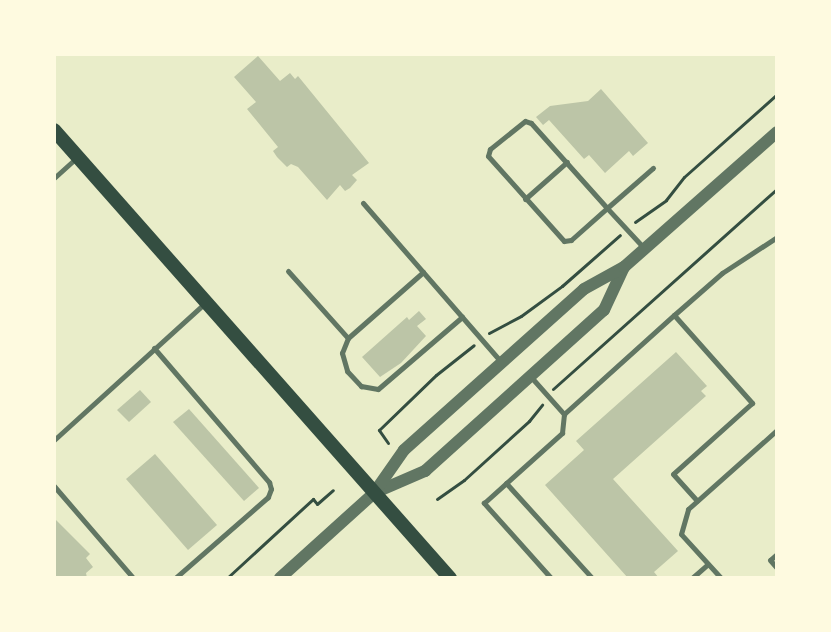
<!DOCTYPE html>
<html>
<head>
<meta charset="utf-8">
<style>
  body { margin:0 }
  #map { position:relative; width:831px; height:632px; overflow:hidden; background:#e9edc9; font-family:Jost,sans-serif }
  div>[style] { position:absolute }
  .building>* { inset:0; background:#bcc5a7 }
  .path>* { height:3px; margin:-1.5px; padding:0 1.5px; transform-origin:1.5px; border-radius:1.5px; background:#344e41 }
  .service>* { height:5px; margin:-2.5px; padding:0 2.5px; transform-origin:2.5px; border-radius:2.5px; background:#617663 }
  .tertiary>* { height:12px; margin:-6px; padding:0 6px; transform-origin:6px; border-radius:6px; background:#617663 }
  .secondary>* { height:14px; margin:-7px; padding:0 7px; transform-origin:7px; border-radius:7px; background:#344e41 }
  span { translate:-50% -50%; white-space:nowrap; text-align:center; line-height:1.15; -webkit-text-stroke:6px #fefae0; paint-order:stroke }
  .frame { position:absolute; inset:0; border:56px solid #fefae0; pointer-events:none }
</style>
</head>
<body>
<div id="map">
  <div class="building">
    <div style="clip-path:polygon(258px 56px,280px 81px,290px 73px,295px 79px,298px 76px,369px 163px,352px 175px,357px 180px,350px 188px,345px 191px,340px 185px,327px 200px,298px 167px,291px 164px,287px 167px,277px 157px,273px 151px,278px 147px,247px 109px,256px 102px,234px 77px)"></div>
    <div style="clip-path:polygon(601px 89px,648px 143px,633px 156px,629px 151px,605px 173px,589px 155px,584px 159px,549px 120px,543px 125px,536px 117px,550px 106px,588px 101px)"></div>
    <div style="clip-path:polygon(419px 311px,426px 319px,417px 326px,426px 336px,401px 363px,380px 377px,362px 357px,407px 317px,409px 320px)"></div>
    <div style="clip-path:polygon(676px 352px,707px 386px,701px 391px,706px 396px,613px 479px,678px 551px,654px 572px,659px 578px,628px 578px,545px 485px,584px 450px,576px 441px)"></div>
    <div style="clip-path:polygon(140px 390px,151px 402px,129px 422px,117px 410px)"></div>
    <div style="clip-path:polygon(189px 409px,259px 488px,244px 501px,173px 422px)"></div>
    <div style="clip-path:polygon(155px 454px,217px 525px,188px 550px,126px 479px)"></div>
    <div style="clip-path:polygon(54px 518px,90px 554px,86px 558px,93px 567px,86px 573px,87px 578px,54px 578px)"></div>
  </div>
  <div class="path">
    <div style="left:635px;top:222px;width:38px;rotate:-35deg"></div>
    <div style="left:666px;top:200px;width:29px;rotate:-52deg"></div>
    <div style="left:684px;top:177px;width:125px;rotate:-41.7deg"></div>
    <div style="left:489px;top:333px;width:36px;rotate:-28deg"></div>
    <div style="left:521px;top:316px;width:51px;rotate:-36.2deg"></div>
    <div style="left:562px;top:286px;width:77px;rotate:-41.3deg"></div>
    <div style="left:553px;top:389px;width:300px;rotate:-41.8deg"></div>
    <div style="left:388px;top:443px;width:16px;rotate:-125deg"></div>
    <div style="left:379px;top:430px;width:79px;rotate:-44deg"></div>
    <div style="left:436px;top:375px;width:48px;rotate:-38.3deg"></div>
    <div style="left:437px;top:499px;width:33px;rotate:-35deg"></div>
    <div style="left:464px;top:480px;width:88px;rotate:-42.2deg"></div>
    <div style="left:529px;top:421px;width:21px;rotate:-51deg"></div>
    <div style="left:227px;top:578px;width:117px;rotate:-42.6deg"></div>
    <div style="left:313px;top:499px;width:6px;rotate:51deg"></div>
    <div style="left:317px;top:504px;width:21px;rotate:-41deg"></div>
  </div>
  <div class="service">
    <div style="left:54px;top:178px;width:31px;rotate:-42deg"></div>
    <div style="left:525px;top:199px;width:56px;rotate:-41.4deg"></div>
    <div style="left:363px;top:203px;width:211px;rotate:49deg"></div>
    <div style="left:644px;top:248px;width:54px;rotate:-132.8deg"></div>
    <div style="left:607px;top:208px;width:114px;rotate:-131.8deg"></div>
    <div style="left:531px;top:123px;width:6px;rotate:-162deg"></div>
    <div style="left:525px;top:121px;width:45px;rotate:141.3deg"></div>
    <div style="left:490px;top:149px;width:7px;rotate:106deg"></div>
    <div style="left:488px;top:156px;width:114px;rotate:48.2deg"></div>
    <div style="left:564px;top:241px;width:7px;rotate:-8deg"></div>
    <div style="left:571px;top:240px;width:48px;rotate:-41.6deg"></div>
    <div style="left:607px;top:208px;width:61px;rotate:-41deg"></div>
    <div style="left:288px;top:271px;width:90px;rotate:48.2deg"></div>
    <div style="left:348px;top:338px;width:100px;rotate:-41.3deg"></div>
    <div style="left:674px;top:315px;width:64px;rotate:-41.2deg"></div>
    <div style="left:722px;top:273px;width:66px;rotate:-33.2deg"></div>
    <div style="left:348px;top:338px;width:16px;rotate:112deg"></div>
    <div style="left:342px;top:353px;width:19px;rotate:74deg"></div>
    <div style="left:347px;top:371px;width:21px;rotate:47deg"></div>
    <div style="left:361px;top:386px;width:17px;rotate:10deg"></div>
    <div style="left:378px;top:389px;width:111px;rotate:-40.6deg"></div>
    <div style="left:154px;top:348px;width:177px;rotate:49.4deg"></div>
    <div style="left:269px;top:482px;width:7px;rotate:74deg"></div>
    <div style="left:271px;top:489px;width:9px;rotate:111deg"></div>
    <div style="left:268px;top:497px;width:123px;rotate:138.9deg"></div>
    <div style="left:531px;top:377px;width:50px;rotate:48.3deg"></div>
    <div style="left:54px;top:440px;width:204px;rotate:-42.2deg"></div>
    <div style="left:506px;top:483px;width:128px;rotate:47.8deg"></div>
    <div style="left:54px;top:486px;width:121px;rotate:49.3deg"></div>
    <div style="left:777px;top:554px;width:9px;rotate:139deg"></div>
    <div style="left:770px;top:560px;width:11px;rotate:49deg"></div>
    <div style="left:551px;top:578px;width:101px;rotate:-131.8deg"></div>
    <div style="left:484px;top:503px;width:105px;rotate:-41.9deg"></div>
    <div style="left:562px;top:433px;width:19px;rotate:-84deg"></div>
    <div style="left:564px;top:414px;width:148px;rotate:-42deg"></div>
    <div style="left:674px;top:315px;width:118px;rotate:48.4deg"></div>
    <div style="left:752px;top:403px;width:106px;rotate:138.1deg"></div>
    <div style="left:673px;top:474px;width:36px;rotate:48deg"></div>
    <div style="left:692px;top:578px;width:21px;rotate:-41deg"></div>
    <div style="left:721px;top:578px;width:59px;rotate:-132.3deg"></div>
    <div style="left:681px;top:534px;width:26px;rotate:-74deg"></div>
    <div style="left:688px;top:509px;width:119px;rotate:-41.6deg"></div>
  </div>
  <div class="tertiary">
    <div style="left:374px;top:493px;width:56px;rotate:-23.3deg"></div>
    <div style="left:425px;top:471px;width:241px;rotate:-42deg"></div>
    <div style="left:604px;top:310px;width:47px;rotate:-65.1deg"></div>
    <div style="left:280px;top:578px;width:127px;rotate:-42.1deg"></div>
    <div style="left:374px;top:493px;width:52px;rotate:-55.1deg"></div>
    <div style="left:404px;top:450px;width:241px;rotate:-41.8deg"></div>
    <div style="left:584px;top:289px;width:46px;rotate:-28.8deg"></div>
    <div style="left:624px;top:267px;width:204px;rotate:-41.4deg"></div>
  </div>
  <div class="secondary">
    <div style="left:54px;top:130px;width:598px;rotate:48.53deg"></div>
  </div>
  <div class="frame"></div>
</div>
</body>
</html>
